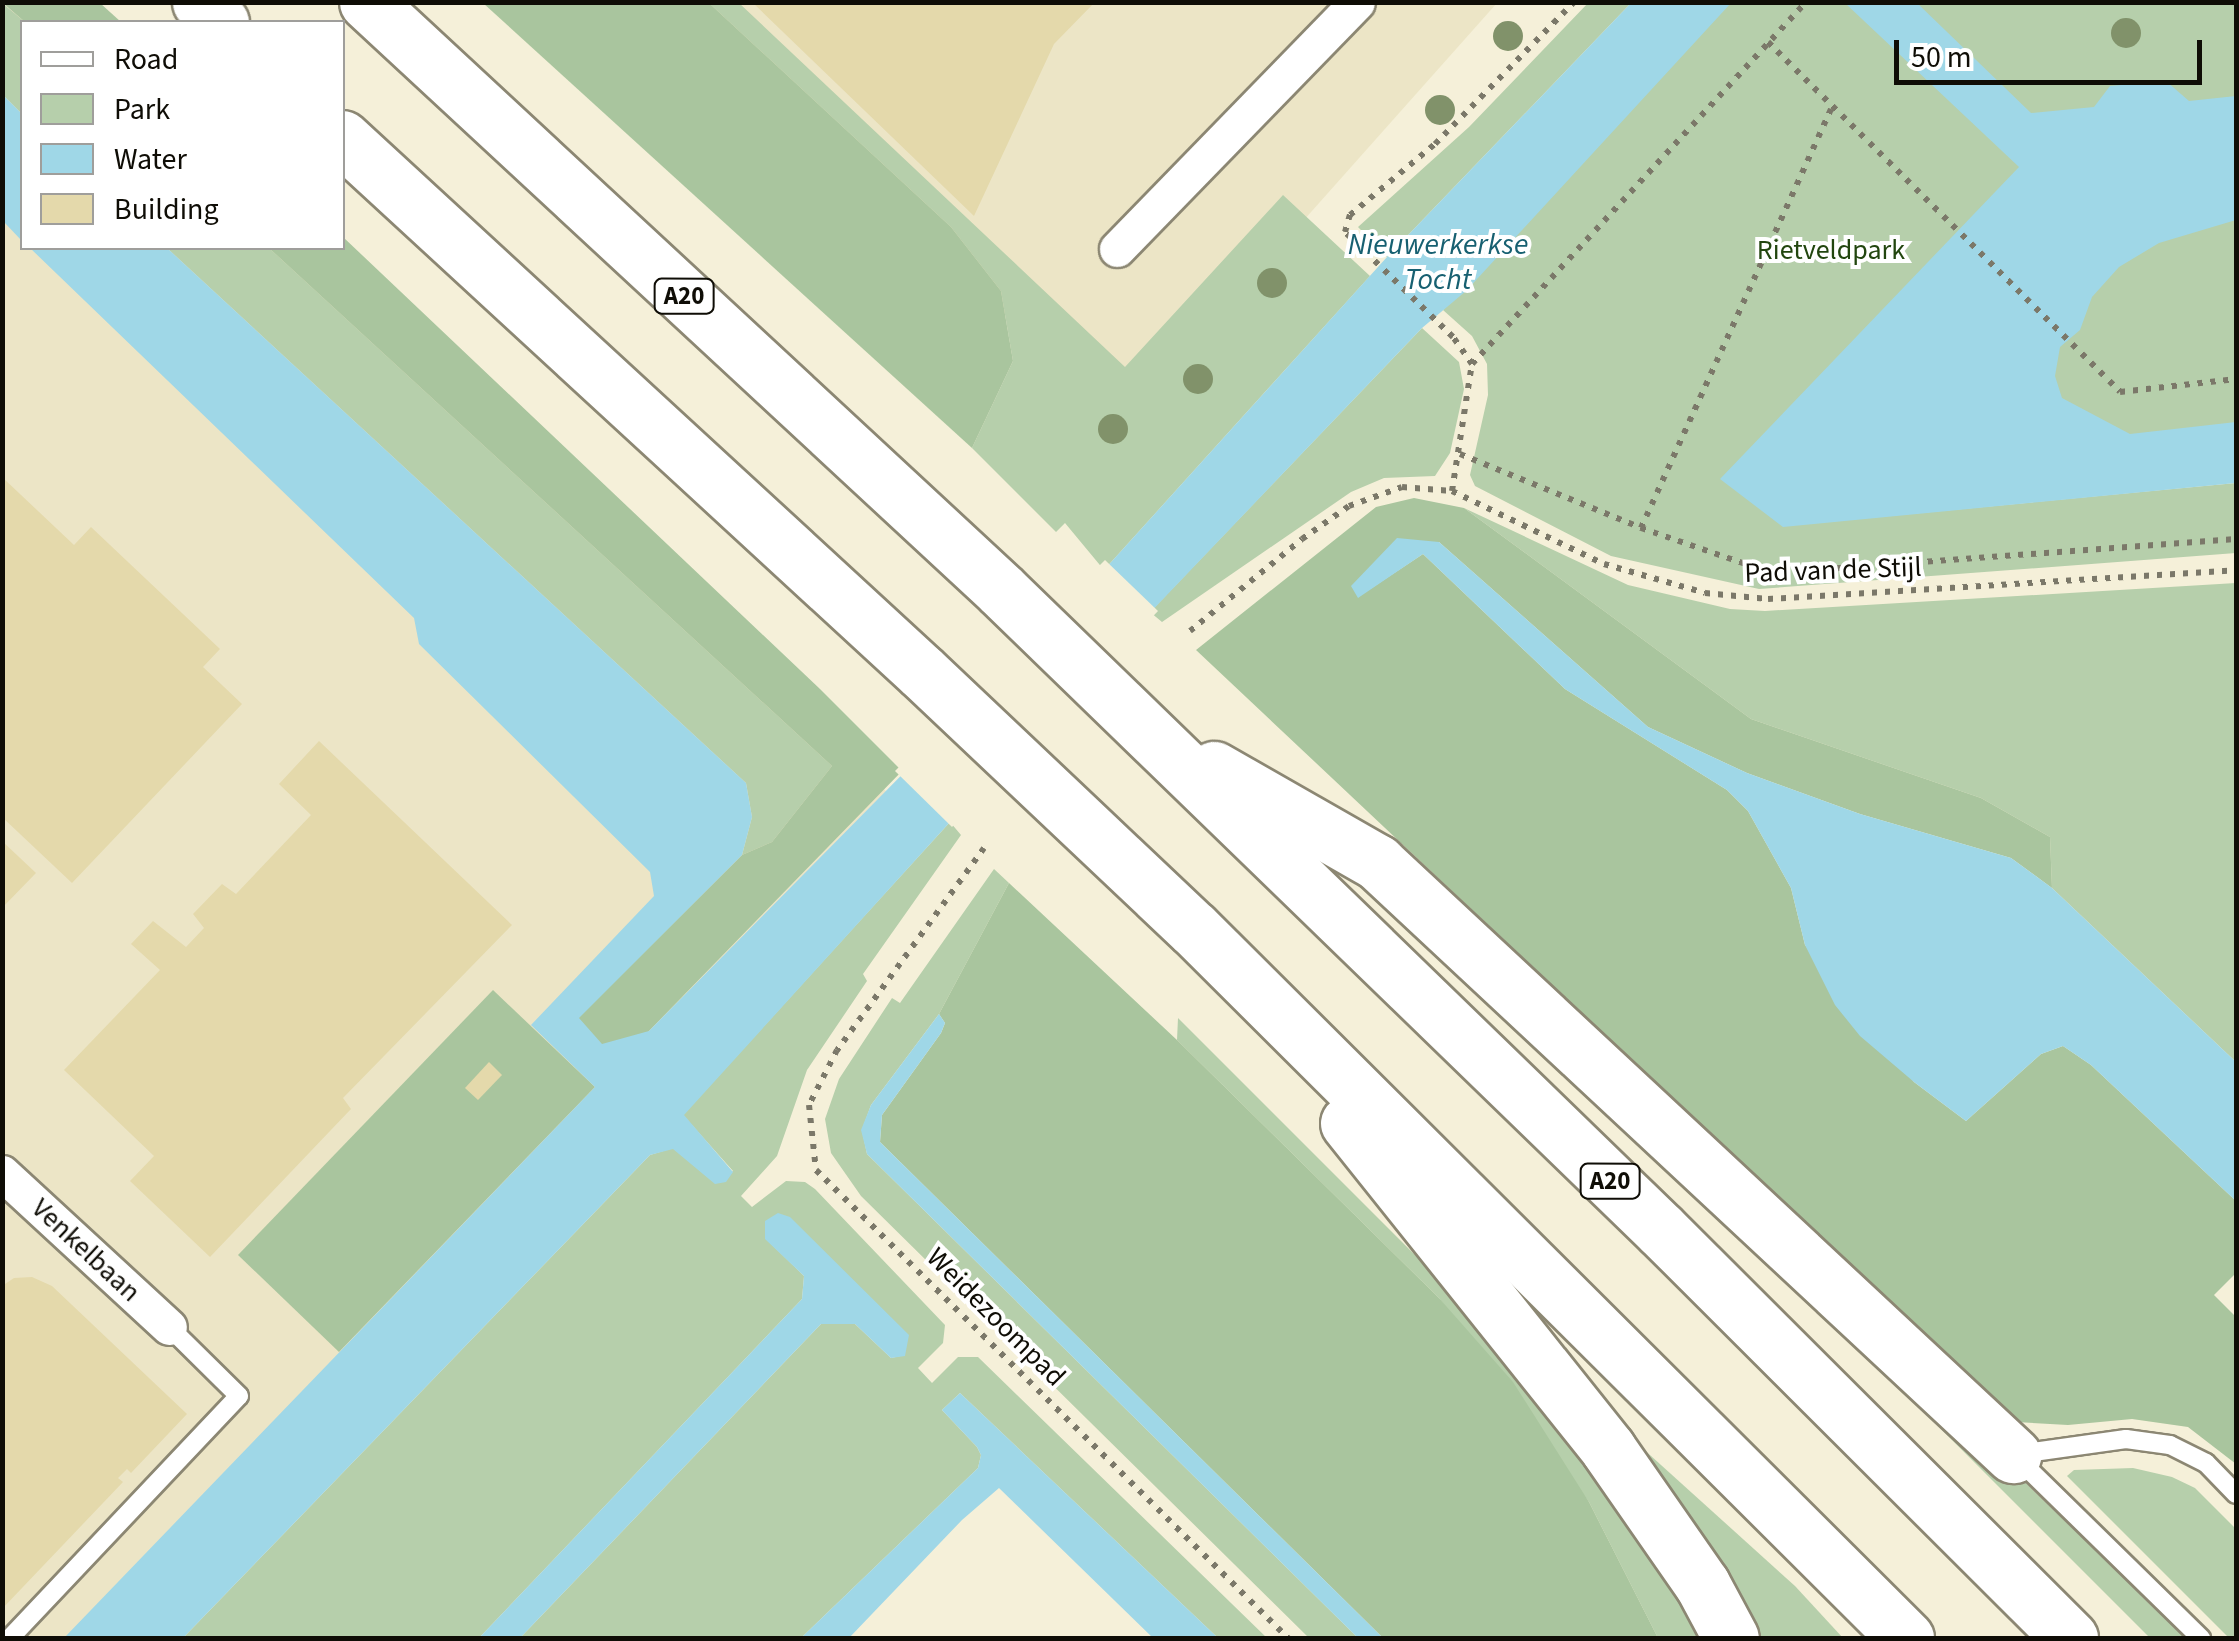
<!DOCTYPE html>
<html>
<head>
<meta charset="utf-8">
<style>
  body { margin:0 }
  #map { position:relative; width:2239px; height:1641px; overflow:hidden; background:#f5f0d9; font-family:"Source Sans 3",sans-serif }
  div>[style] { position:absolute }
  .built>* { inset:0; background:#ece5c6 }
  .green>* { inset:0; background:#b6cfab }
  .forest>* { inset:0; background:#a9c59e }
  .water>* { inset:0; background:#9fd7e7 }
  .pier>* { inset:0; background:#f5f0d9 }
  .building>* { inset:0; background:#e4d9ab }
  .path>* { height:6px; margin-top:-3px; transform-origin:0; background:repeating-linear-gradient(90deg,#7b7869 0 5px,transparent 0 13px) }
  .roads { filter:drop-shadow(2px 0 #8c8773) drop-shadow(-2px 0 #8c8773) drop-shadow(0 2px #8c8773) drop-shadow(0 -2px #8c8773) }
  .service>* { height:18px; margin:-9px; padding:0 9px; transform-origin:9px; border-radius:9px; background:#fff }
  .minor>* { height:35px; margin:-17.5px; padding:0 17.5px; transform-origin:17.5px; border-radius:17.5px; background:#fff }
  .motorway>* { height:55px; margin:-27.5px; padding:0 27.5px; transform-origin:27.5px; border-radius:27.5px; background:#fff }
  .trees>* { width:30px; height:30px; margin:-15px; border-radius:50%; background:#81926a }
  span { translate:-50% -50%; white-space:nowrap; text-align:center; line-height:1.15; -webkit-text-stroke:8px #fff; paint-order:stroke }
  .shield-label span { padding:2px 8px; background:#fff; border:2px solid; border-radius:8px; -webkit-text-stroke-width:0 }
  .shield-label { font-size:25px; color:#0f0d06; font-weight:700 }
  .park-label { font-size:28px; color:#22460f }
  .street-label { font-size:28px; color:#0f0d06 }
  .water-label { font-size:30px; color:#176071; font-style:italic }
  .frame { position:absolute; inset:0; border:5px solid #0f0d06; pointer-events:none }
  .legend { position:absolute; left:20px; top:20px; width:325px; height:230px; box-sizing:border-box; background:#fff; border:2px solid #9f9e9b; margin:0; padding:12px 18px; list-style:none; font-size:30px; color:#0f0d06 }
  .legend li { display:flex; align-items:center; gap:20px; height:50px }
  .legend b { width:50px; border:2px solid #9f9e9b }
  .scale { position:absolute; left:1894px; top:40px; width:308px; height:45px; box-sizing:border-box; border:5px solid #0f0d06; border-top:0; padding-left:12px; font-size:30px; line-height:35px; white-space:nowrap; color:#0f0d06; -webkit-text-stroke:8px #fff; paint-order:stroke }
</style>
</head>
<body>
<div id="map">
  <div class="built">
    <div style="clip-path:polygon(3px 3px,97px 3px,117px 22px,22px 22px,22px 248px,342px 248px,920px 825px,135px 1638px,3px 1638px)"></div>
    <div style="clip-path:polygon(648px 3px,1497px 3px,1126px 420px)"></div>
  </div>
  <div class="green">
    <div style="clip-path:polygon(1589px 2px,1631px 3px,1387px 257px,1358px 227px,1469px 127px)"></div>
    <div style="clip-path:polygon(2px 3px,25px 22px,22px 114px,3px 95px)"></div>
    <div style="clip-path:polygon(709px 3px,739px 3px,1125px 367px,1283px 195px,1370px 276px,1104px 570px,1065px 523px,1056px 532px,972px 448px,1013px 361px,1001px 291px,951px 227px)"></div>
    <div style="clip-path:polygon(1715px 3px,2236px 3px,2236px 459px,1783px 526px,2236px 483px,2236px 553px,1759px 589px,1611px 556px,1475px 486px,1470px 475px,1488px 395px,1487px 364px,1472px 336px,1443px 310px)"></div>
    <div style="clip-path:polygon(167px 248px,269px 248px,832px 766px,772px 842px,742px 855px,752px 817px,746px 783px)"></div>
    <div style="clip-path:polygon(1422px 328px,1459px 362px,1464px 389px,1450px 453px,1435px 476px,1384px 478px,1351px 492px,1162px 622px,1150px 612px)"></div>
    <div style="clip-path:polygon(1464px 508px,1628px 585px,1730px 609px,1765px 611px,2236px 583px,2236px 1062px,2052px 888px,2050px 837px,1981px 798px,1751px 719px)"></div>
    <div style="clip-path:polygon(950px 822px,961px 835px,863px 974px,867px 981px,807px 1070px,777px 1156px,741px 1196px,752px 1207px,786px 1181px,805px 1182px,815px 1189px,945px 1325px,943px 1343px,918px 1368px,932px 1383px,958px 1357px,978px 1357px,1267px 1638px,1218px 1638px,960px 1393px,942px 1410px,977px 1447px,981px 1455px,978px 1468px,801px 1638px,520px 1638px,821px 1324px,855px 1324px,891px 1358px,905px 1355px,765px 1238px,804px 1276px,802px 1299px,479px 1638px,183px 1638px,650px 1155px,673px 1148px,715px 1183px,733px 1171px,683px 1115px)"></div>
    <div style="clip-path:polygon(994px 869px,1009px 883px,939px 1014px,871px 1105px,862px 1130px,867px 1154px,1358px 1638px,1309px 1638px,861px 1196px,831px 1153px,825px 1119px,839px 1079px,892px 998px,900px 1003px)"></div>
    <div style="clip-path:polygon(1178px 1018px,1540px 1380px,1714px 1638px,1658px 1638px,1589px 1502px,1439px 1298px,1177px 1040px)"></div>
    <div style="clip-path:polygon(1714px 1202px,1987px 1446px,2187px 1638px,2150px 1638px)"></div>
    <div style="clip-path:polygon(1599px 1409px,1795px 1586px,1843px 1638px,1746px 1638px)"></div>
    <div style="clip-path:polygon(2133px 1468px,2172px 1477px,2195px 1488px,2236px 1529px,2236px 1638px,2229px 1638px,2067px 1476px,2074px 1470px)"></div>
  </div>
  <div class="forest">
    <div style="clip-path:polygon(3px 3px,100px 3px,121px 22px,25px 22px)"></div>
    <div style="clip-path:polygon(483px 3px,709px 3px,951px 227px,1001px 291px,1013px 361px,972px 448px)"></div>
    <div style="clip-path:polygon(343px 237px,820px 689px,902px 771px,648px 1032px,602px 1045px,578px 1018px,742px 855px,772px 842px,832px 766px,269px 248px,342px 248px)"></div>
    <div style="clip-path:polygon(1414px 498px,1464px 508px,1751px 719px,1981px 798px,2050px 837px,2052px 888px,2011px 858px,1860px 814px,1747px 773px,1648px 727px,1439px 542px,1358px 597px,1423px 554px,1565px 689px,1727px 790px,1748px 811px,1791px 888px,1805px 945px,1914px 1082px,1966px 1121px,2041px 1054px,2063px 1046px,2091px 1065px,2236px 1201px,2236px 1273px,2214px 1295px,2236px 1317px,2236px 1464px,2188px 1427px,2132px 1419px,2068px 1425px,2016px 1422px,1196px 650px,1376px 507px)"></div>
    <div style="clip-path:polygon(1009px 883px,1177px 1040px,1439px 1298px,1513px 1382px,1589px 1502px,1658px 1638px,1383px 1638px,880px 1142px,882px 1115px,941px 1033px,945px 1023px,939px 1014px)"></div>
    <div style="clip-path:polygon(493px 990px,595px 1087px,339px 1352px,238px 1255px)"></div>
  </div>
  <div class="water">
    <div style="clip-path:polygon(1631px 3px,1731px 3px,1466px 291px,1422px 328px,950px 822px,684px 1115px,733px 1172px,726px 1182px,715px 1184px,673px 1149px,650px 1155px,183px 1638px,64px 1638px,595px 1087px,531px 1025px,654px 896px,650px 872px,419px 644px,414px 618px,30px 248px,167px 248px,746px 783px,752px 817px,742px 855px,579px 1018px,602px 1044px,649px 1031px,1104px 570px,1387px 257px)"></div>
    <div style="clip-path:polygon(1845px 3px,1917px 3px,2031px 113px,2094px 107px,2110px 86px,2166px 81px,2189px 101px,2236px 96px,2236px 220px,2159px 243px,2119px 267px,2092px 297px,2080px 330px,2060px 347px,2055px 376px,2062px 398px,2130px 434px,2236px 422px,2236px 483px,1783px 527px,1720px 479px,2019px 167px)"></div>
    <div style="clip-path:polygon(3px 95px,22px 114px,22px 241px,3px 221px)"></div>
    <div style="clip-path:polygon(1397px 538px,1439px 542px,1648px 727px,1747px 773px,1860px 814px,2011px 858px,2052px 888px,2236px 1062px,2236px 1201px,2091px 1065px,2063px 1046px,2041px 1054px,1966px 1121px,1914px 1082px,1860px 1036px,1835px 1005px,1805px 945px,1791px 888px,1748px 811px,1727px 790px,1565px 689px,1423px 554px,1358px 598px,1351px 586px)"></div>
    <div style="clip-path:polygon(939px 1014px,945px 1023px,941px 1033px,882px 1115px,880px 1142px,1383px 1638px,1358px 1638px,867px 1154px,861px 1130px,871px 1105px)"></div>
    <div style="clip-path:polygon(778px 1213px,790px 1217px,909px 1335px,905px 1356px,891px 1358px,855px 1324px,821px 1324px,520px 1638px,479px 1638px,802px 1299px,804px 1276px,765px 1239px,765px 1221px)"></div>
    <div style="clip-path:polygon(960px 1393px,1218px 1638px,1153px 1638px,999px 1488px,962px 1520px,849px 1638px,801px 1638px,978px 1468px,981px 1455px,977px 1447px,942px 1410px)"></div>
  </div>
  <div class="pier">
    <div style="clip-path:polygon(1105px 560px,1158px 611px,952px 827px,895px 771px)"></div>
  </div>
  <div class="building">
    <div style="clip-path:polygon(752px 2px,1095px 2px,1054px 44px,974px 216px)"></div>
    <div style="clip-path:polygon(2px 477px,74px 545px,91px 527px,220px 649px,203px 667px,242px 704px,72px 883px,2px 817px)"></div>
    <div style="clip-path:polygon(319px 741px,512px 925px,343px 1098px,351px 1109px,210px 1257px,130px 1181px,154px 1156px,64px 1070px,160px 970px,131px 944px,153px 921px,186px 947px,204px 928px,193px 914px,222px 884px,236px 894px,311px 815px,279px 784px)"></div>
    <div style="clip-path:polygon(2px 841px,36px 873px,2px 908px)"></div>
    <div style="clip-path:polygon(489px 1062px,502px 1075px,478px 1100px,465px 1088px)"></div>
    <div style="clip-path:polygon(32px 1277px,52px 1286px,187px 1414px,131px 1473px,127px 1469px,118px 1478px,123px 1482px,2px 1609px,2px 1286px,14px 1278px)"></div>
  </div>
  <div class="path">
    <div style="left:1768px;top:42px;width:496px;rotate:44.8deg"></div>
    <div style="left:2120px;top:392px;width:117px;rotate:-6.4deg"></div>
    <div style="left:1472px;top:364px;width:493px;rotate:-47.3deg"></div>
    <div style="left:1460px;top:454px;width:196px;rotate:22.2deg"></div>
    <div style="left:1641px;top:528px;width:139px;rotate:19deg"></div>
    <div style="left:1772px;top:573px;width:465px;rotate:-4.2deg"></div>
    <div style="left:1452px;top:491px;width:169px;rotate:25.7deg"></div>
    <div style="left:1604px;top:564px;width:105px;rotate:16deg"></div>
    <div style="left:1705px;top:593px;width:63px;rotate:5.4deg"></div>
    <div style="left:1768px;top:599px;width:469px;rotate:-3.5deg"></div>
    <div style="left:1641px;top:528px;width:460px;rotate:-65.6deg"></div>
    <div style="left:1190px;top:631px;width:145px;rotate:-39.4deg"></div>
    <div style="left:1302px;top:539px;width:57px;rotate:-35.1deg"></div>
    <div style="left:1349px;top:506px;width:56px;rotate:-19.7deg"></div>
    <div style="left:1402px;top:487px;width:50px;rotate:4.6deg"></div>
    <div style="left:1452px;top:491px;width:129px;rotate:-81.1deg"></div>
    <div style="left:1472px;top:364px;width:33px;rotate:-125deg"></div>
    <div style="left:1453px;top:337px;width:151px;rotate:-135.8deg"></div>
    <div style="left:1345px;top:232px;width:18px;rotate:-74deg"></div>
    <div style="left:1350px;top:215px;width:111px;rotate:-39.9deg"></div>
    <div style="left:1435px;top:144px;width:199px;rotate:-45.6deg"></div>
    <div style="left:984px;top:848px;width:250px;rotate:126deg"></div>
    <div style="left:837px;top:1050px;width:62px;rotate:117deg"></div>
    <div style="left:809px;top:1105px;width:65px;rotate:83.9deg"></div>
    <div style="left:816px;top:1170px;width:665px;rotate:44.76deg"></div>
  </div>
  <div class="roads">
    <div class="service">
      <div style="left:2019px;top:1454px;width:108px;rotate:-8deg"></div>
      <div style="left:2126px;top:1439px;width:44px;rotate:7.8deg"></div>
      <div style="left:2170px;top:1445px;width:40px;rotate:26.6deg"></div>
      <div style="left:2206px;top:1463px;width:43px;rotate:45.9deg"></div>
      <div style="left:2019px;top:1460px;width:255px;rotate:44.4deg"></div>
      <div style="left:10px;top:1638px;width:333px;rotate:-46.6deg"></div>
      <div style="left:239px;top:1396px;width:98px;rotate:-135.4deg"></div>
    </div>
    <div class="minor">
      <div style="left:1117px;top:249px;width:344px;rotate:-45.8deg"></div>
      <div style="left:2px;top:1173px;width:227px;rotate:42.7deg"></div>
    </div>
    <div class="motorway">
      <div style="left:200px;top:2px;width:29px;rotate:44deg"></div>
      <div style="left:367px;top:2px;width:865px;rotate:42.84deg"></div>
      <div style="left:1001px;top:590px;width:919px;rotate:44.12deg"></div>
      <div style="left:1661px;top:1230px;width:578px;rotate:44.93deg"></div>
      <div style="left:342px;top:138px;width:788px;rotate:42.64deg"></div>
      <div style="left:922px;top:672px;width:374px;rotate:43.4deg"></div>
      <div style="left:1194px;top:929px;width:1005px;rotate:44.88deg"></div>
      <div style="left:1214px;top:769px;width:188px;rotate:29.7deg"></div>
      <div style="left:1377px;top:862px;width:870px;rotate:43deg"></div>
      <div style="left:1348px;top:1123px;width:417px;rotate:51.4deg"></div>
      <div style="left:1608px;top:1449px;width:165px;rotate:55.2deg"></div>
      <div style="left:1702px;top:1584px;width:61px;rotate:61.8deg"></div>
    </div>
  </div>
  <div class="trees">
    <div style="left:2126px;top:33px"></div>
    <div style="left:1508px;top:36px"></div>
    <div style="left:1440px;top:110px"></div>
    <div style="left:1272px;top:283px"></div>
    <div style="left:1198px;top:379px"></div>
    <div style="left:1113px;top:429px"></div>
  </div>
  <div class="shield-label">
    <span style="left:684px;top:296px">A20</span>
    <span style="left:1610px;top:1181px">A20</span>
  </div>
  <div class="park-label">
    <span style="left:1831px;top:250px">Rietveldpark</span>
  </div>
  <div class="street-label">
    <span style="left:1833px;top:570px;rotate:-2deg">Pad van de Stijl</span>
    <span style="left:86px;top:1250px;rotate:43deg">Venkelbaan</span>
    <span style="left:996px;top:1317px;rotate:45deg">Weidezoompad</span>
  </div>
  <div class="water-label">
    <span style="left:1438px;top:262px">Nieuwerkerkse<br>Tocht</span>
  </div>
  <div class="frame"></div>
  <ul class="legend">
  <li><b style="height:12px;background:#fff"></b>Road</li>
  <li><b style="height:28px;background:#b6cfab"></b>Park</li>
  <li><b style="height:28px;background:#9fd7e7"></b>Water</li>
  <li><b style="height:28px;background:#e4d9ab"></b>Building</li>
  </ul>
  <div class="scale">50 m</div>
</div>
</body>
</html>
